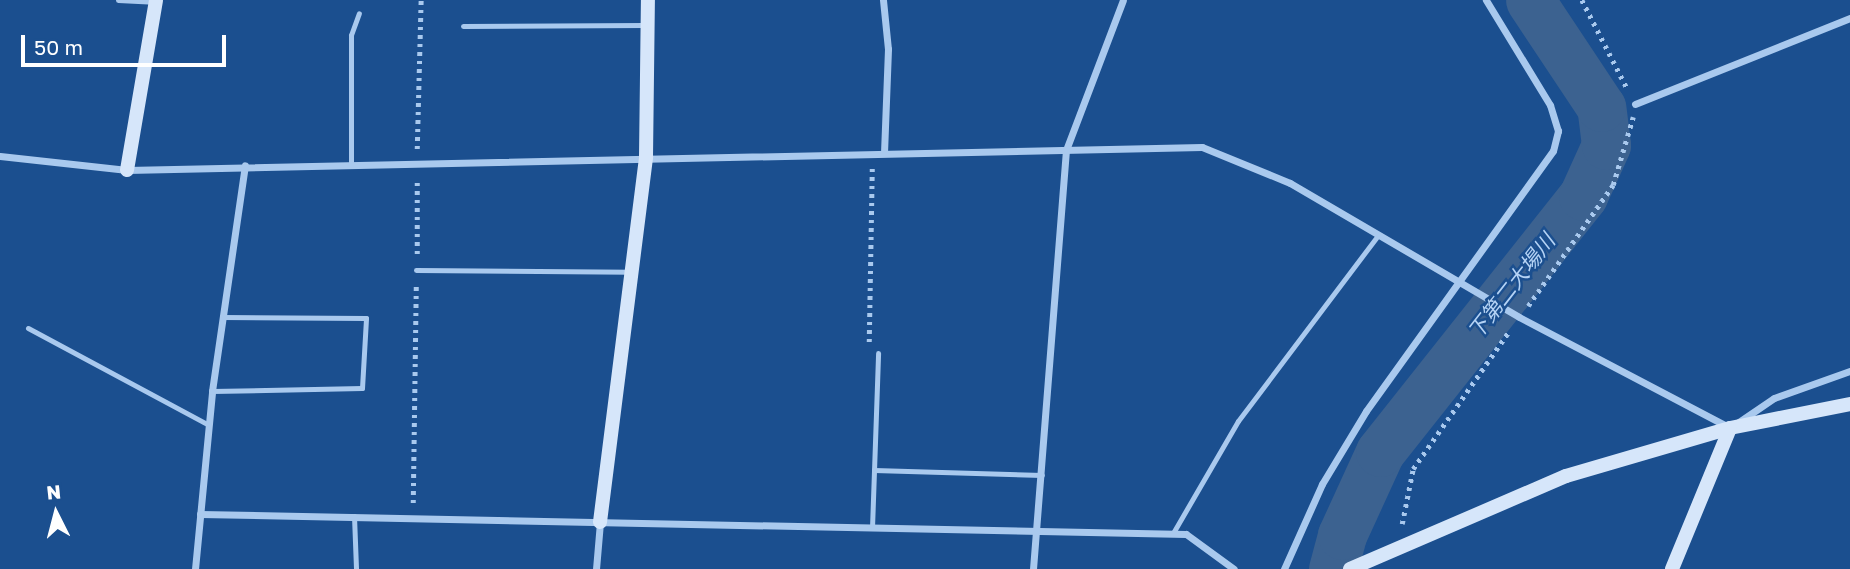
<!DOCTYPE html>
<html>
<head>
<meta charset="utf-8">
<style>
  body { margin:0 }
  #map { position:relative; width:1850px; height:569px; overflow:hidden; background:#1b4f8f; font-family:"Golos Text","Noto Sans JP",sans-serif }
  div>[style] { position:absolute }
  .river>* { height:49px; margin:-24.5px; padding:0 24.5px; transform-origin:24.5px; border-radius:24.5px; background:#3c6290 }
  .path>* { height:4.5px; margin-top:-2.25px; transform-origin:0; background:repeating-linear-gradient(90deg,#a9c9ee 0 3.5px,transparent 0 8.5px) }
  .lane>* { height:5px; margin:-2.5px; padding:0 2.5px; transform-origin:2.5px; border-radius:2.5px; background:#a9c9ee }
  .street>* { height:7px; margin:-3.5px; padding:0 3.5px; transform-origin:3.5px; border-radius:3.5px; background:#a9c9ee }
  .secondary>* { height:14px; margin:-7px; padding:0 7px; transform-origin:7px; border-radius:7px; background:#d6e6fa }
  span { translate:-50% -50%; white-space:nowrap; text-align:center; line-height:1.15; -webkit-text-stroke:5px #1b4f8f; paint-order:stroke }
  .water-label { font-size:21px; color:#b5d3f5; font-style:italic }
  .north { position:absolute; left:21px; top:478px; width:70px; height:70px; -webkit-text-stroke:5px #1b4f8f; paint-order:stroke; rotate:354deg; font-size:19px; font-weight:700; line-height:28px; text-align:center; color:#fff }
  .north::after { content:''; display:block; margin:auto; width:24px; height:32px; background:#fff; clip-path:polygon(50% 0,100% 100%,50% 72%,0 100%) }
  .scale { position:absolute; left:21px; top:35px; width:205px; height:32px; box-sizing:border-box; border:4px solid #fff; border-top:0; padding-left:9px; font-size:21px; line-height:24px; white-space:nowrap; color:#fff; -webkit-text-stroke:5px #1b4f8f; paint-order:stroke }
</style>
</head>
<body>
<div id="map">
  <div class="river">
    <div style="left:1333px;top:569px;width:35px;rotate:-75deg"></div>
    <div style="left:1342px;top:535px;width:91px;rotate:-65.4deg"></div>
    <div style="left:1380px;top:452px;width:327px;rotate:-51.6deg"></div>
    <div style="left:1583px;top:196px;width:56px;rotate:-65.7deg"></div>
    <div style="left:1606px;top:145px;width:38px;rotate:-97deg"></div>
    <div style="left:1601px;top:107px;width:128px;rotate:-123.6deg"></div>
  </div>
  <div class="path">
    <div style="left:1582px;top:0;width:101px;rotate:62.9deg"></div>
    <div style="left:417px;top:149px;width:149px;rotate:-88.5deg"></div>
    <div style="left:417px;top:254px;width:75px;rotate:-90deg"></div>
    <div style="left:1528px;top:306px;width:148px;rotate:-54.9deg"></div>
    <div style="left:1613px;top:185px;width:71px;rotate:-73.6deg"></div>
    <div style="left:869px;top:342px;width:174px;rotate:-89deg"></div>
    <div style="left:413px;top:503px;width:219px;rotate:-89.2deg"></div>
    <div style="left:1402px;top:524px;width:56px;rotate:-78.7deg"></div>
    <div style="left:1413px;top:469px;width:169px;rotate:-55.1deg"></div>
  </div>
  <div class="lane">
    <div style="left:118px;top:0;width:35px;rotate:3deg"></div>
    <div style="left:463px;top:26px;width:182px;rotate:-0.3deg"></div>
    <div style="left:351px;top:162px;width:127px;rotate:-90deg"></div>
    <div style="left:351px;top:35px;width:23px;rotate:-70deg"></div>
    <div style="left:416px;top:270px;width:214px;rotate:0.5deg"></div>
    <div style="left:28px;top:328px;width:205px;rotate:28.2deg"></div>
    <div style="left:212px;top:391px;width:150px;rotate:-1.1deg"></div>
    <div style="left:362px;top:388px;width:70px;rotate:-86.7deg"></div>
    <div style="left:366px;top:318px;width:144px;rotate:-179.6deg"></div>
    <div style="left:874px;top:470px;width:168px;rotate:1.7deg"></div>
    <div style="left:354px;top:516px;width:53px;rotate:87.8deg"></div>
    <div style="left:872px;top:528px;width:175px;rotate:-88deg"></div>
    <div style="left:1173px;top:533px;width:129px;rotate:-59.9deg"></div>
    <div style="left:1238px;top:421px;width:233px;rotate:-53deg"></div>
  </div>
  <div class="street">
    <div style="left:883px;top:0;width:49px;rotate:84.2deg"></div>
    <div style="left:888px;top:49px;width:104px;rotate:92.2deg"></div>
    <div style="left:1635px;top:104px;width:232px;rotate:-21.8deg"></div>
    <div style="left:0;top:156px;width:128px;rotate:6.3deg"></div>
    <div style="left:127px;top:170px;width:1075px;rotate:-1.23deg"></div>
    <div style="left:1202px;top:147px;width:95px;rotate:22.2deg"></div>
    <div style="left:1290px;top:183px;width:265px;rotate:30.3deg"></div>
    <div style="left:1519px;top:317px;width:238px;rotate:27.7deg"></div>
    <div style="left:1730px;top:428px;width:53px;rotate:-34.3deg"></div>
    <div style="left:1774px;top:398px;width:81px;rotate:-19.6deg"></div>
    <div style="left:200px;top:514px;width:986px;rotate:1.16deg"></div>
    <div style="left:1186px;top:534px;width:59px;rotate:36.1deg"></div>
    <div style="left:195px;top:569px;width:179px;rotate:-84.5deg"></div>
    <div style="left:212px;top:391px;width:228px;rotate:-81.7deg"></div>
    <div style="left:596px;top:569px;width:47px;rotate:-85.1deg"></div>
    <div style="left:1033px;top:569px;width:420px;rotate:-85.5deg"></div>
    <div style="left:1066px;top:150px;width:160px;rotate:-69.2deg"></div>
    <div style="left:1284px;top:569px;width:93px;rotate:-65.9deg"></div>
    <div style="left:1322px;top:484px;width:85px;rotate:-58.9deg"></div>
    <div style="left:1366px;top:411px;width:320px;rotate:-54.3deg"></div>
    <div style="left:1553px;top:151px;width:21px;rotate:-76deg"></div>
    <div style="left:1558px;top:131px;width:27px;rotate:-107deg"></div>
    <div style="left:1550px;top:105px;width:123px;rotate:-121.4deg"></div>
  </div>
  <div class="secondary">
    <div style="left:127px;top:170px;width:172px;rotate:-80.3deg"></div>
    <div style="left:600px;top:522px;width:368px;rotate:-82.8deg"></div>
    <div style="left:646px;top:157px;width:157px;rotate:-89.3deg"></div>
    <div style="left:1350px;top:569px;width:235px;rotate:-23.3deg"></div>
    <div style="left:1566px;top:476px;width:171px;rotate:-16.3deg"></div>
    <div style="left:1730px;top:428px;width:122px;rotate:-11.3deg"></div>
    <div style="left:1672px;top:569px;width:152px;rotate:-67.6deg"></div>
  </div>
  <div class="water-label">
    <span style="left:1511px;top:286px;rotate:-52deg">下第二大場川</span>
  </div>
  <div class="north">N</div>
  <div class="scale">50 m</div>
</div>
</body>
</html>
